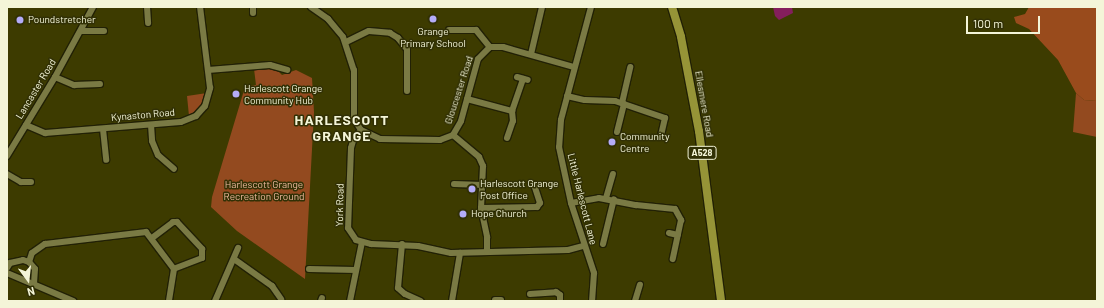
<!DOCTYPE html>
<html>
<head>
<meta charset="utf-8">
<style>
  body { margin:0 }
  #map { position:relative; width:1104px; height:308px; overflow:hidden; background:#3d3b00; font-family:Barlow,sans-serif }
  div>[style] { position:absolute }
  .green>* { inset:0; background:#934a1f }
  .forest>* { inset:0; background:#994b1c }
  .water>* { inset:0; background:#841e5c }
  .roads { filter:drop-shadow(1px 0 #222105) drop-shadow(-1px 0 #222105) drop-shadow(0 1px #222105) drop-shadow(0 -1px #222105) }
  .minor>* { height:6px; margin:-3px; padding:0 3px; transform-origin:3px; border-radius:3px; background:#7a7a44 }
  .major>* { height:8px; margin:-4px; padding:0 4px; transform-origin:4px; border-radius:4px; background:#969437 }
  .dots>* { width:11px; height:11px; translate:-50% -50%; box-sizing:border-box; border:2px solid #313005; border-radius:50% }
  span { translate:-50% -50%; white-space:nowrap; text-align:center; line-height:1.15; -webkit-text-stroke:3px #313005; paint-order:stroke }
  .shield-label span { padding:1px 3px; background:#313005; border:1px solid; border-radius:3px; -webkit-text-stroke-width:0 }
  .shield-label { font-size:9px; color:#f4f5d8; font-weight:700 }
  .poi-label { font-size:10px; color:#f4f5d8 }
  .left { translate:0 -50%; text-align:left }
  .street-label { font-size:10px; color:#f4f5d8 }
  .park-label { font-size:10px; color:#eeb99e }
  .district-label { font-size:14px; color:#f4f5d8; font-weight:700; letter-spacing:1px }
  .frame { position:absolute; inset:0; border:8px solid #f4f5d8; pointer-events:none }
  .north { position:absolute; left:8px; top:260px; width:40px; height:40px; -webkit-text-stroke:3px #313005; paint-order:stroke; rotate:165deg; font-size:11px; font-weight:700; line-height:16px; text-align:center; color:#f4f5d8 }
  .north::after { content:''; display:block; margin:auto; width:14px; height:18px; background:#f4f5d8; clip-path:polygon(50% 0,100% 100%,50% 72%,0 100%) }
  .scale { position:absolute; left:966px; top:16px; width:74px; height:18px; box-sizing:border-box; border:2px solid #f4f5d8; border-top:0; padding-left:5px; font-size:12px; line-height:14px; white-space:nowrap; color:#f4f5d8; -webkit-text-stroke:3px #313005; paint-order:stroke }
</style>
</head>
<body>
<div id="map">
  <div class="green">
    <div style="clip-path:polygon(274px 67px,282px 75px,296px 70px,312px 78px,314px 112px,305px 279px,237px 231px,211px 207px,212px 197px,245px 87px,256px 85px,254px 69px)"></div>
    <div style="clip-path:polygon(207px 93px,200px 108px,189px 116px,187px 96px)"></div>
    <div style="clip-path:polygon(1076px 93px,1084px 100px,1097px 101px,1097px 137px,1073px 132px)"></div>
  </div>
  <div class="forest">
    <div style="clip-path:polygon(1029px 7px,1097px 7px,1097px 101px,1084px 100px,1076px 93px,1058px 60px,1029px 29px,1016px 23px,1014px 17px,1025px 14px)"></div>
  </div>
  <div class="water">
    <div style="clip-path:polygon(773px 7px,792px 7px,793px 13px,779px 20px,775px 16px)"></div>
  </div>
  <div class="roads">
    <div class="minor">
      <div style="left:147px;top:7px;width:16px;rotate:86deg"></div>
      <div style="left:311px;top:7px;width:21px;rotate:35deg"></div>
      <div style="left:328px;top:19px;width:23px;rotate:50deg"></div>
      <div style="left:343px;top:37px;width:35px;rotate:72deg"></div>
      <div style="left:354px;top:70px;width:49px;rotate:90deg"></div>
      <div style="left:354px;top:119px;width:13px;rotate:58deg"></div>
      <div style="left:361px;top:130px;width:21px;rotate:25deg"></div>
      <div style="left:380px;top:139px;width:60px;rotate:1deg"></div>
      <div style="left:440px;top:140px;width:14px;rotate:-21deg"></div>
      <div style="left:453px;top:135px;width:16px;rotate:-60deg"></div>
      <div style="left:461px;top:121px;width:64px;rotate:-74.7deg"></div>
      <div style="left:478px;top:59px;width:17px;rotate:-45deg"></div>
      <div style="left:490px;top:47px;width:13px"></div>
      <div style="left:503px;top:47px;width:74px;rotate:15.7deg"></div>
      <div style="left:591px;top:7px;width:117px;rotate:104.9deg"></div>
      <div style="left:561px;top:120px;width:27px;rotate:94deg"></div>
      <div style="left:559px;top:147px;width:57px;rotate:77.9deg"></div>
      <div style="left:571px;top:203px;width:74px;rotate:71.8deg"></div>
      <div style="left:594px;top:273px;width:28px;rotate:94deg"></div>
      <div style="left:253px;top:13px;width:6px;rotate:-90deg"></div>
      <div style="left:449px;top:30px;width:27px"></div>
      <div style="left:476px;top:30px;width:22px;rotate:51deg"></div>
      <div style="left:81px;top:31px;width:23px"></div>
      <div style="left:346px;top:42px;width:25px;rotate:-26deg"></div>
      <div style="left:369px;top:31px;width:21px;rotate:5deg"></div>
      <div style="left:390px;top:33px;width:9px;rotate:32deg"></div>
      <div style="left:398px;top:38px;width:14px;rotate:51deg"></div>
      <div style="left:407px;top:49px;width:42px;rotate:90deg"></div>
      <div style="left:531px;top:54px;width:48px;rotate:-76.8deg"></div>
      <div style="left:208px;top:70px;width:62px;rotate:-4.6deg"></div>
      <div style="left:270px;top:65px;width:18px;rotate:16deg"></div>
      <div style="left:55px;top:77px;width:21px;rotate:23deg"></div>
      <div style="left:74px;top:85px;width:26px;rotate:-2deg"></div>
      <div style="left:517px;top:77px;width:11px;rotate:15deg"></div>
      <div style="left:567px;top:96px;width:18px;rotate:13deg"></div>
      <div style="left:585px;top:100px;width:30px;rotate:2deg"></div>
      <div style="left:615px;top:101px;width:53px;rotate:18.8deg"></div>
      <div style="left:665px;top:118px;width:17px;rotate:103deg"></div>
      <div style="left:467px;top:99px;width:47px;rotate:14.9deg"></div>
      <div style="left:622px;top:103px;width:37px;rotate:-77deg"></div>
      <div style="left:26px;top:125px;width:21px;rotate:23deg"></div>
      <div style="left:45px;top:133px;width:136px;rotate:-4.6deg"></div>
      <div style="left:181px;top:122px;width:16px;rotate:-22deg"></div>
      <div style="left:196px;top:116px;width:13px;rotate:-48deg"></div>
      <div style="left:205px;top:106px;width:19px;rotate:-74deg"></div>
      <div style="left:210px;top:88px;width:82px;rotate:-97deg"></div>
      <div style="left:151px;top:125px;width:16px;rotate:86deg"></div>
      <div style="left:152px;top:141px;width:15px;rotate:67deg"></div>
      <div style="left:158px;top:155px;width:21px;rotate:41deg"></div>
      <div style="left:103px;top:129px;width:31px;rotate:84deg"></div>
      <div style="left:361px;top:130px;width:14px;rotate:126deg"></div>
      <div style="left:353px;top:141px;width:7px;rotate:106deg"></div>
      <div style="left:351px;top:148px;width:80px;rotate:92.1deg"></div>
      <div style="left:348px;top:228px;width:14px;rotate:56deg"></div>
      <div style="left:356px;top:240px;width:16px;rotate:15deg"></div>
      <div style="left:371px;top:244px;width:47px;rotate:2.4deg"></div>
      <div style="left:418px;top:246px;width:34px;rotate:12deg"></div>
      <div style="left:451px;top:253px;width:117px;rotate:-1.5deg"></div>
      <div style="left:568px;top:250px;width:16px;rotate:-15deg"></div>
      <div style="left:617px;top:132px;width:29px;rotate:-76deg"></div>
      <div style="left:453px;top:135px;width:34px;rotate:40deg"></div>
      <div style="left:479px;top:157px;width:10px;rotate:66deg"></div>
      <div style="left:483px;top:166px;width:42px;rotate:92.7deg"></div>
      <div style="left:481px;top:208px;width:30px;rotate:78deg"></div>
      <div style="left:487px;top:237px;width:15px;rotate:90deg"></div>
      <div style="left:507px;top:138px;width:18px;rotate:-71deg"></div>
      <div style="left:513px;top:121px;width:10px;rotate:-96deg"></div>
      <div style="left:512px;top:111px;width:34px;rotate:-71deg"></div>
      <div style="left:7px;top:156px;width:92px;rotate:-58.7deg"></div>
      <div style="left:55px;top:77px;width:80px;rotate:-61.5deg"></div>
      <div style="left:7px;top:174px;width:16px;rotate:30deg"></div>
      <div style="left:21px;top:182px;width:10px"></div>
      <div style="left:454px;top:184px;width:29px;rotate:2deg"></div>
      <div style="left:606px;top:198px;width:25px;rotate:-74deg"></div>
      <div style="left:571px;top:203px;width:28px;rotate:-10deg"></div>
      <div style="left:599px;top:198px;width:38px;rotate:11deg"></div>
      <div style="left:636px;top:205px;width:39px;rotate:6deg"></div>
      <div style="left:675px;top:209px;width:13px;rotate:61deg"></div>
      <div style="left:681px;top:220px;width:40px;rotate:102deg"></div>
      <div style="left:481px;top:208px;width:56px;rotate:-1deg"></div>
      <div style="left:537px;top:207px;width:5px;rotate:-53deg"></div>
      <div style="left:540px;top:203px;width:19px;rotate:-108deg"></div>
      <div style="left:669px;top:233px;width:9px;rotate:13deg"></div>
      <div style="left:152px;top:238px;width:26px;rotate:-37deg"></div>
      <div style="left:173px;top:222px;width:4px"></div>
      <div style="left:177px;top:222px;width:37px;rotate:47deg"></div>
      <div style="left:202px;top:249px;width:9px;rotate:90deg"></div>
      <div style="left:202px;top:258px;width:30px;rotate:159deg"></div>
      <div style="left:402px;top:244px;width:44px;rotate:95.2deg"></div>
      <div style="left:398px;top:288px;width:9px;rotate:41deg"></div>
      <div style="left:405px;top:294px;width:17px;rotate:24deg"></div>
      <div style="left:603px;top:244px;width:46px;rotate:-76.3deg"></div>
      <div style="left:234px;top:259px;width:47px;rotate:35.4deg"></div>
      <div style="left:272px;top:286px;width:16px;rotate:55deg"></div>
      <div style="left:29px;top:262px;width:9px;rotate:-72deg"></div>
      <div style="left:32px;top:253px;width:16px;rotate:-35deg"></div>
      <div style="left:45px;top:244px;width:102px;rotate:-6.8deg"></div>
      <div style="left:146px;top:232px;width:46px;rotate:52.9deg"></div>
      <div style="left:174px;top:269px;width:32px;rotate:99deg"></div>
      <div style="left:7px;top:268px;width:6px;rotate:-59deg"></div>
      <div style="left:10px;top:263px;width:13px;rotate:-13deg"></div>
      <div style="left:23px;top:260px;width:6px;rotate:18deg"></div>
      <div style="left:29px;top:262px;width:9px;rotate:49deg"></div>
      <div style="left:35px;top:269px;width:15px;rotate:94deg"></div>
      <div style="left:309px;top:269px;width:47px;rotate:1.2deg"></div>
      <div style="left:7px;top:273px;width:72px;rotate:23deg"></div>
      <div style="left:530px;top:294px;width:26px;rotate:-4deg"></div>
      <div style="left:556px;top:292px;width:5px;rotate:37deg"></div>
      <div style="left:560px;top:295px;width:6px;rotate:90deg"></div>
      <div style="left:495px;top:300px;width:6px"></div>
      <div style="left:215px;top:301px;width:58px;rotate:-66.5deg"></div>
      <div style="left:321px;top:301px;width:3px;rotate:-72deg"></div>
      <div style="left:350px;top:301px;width:60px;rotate:-78.5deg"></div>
      <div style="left:452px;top:301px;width:49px;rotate:-80.5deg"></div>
      <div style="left:635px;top:301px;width:17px;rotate:-73deg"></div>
    </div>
    <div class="major">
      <div style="left:672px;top:7px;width:31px;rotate:73deg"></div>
      <div style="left:681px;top:37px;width:96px;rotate:79.2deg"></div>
      <div style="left:699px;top:131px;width:171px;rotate:82.6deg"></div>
    </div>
  </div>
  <div class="dots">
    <div style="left:433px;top:19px;background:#b4acf9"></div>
    <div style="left:20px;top:20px;background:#b4acf9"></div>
    <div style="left:236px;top:94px;background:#b4acf9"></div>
    <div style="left:612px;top:142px;background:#b4acf9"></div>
    <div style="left:472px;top:189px;background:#b4acf9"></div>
    <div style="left:463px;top:214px;background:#b4acf9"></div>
  </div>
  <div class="shield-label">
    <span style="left:702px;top:153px">A528</span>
  </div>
  <div class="poi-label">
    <span class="left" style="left:28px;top:20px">Poundstretcher</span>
    <span style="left:433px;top:37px">Grange<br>Primary School</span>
    <span class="left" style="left:244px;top:94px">Harlescott Grange<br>Community Hub</span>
    <span class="left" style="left:620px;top:142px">Community<br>Centre</span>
    <span class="left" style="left:480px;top:189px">Harlescott Grange<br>Post Office</span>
    <span class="left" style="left:471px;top:214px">Hope Church</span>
  </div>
  <div class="street-label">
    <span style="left:36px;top:89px;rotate:-59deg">Lancaster Road</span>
    <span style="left:459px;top:90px;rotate:-72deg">Gloucester Road</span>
    <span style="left:704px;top:104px;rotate:80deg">Ellesmere Road</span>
    <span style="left:143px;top:115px;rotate:-5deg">Kynaston Road</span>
    <span style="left:582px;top:199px;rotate:76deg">Little Harlescott Lane</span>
    <span style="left:340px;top:205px;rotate:-89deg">York Road</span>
  </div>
  <div class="park-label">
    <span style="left:264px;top:190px">Harlescott Grange<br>Recreation Ground</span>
  </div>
  <div class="district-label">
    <span style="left:342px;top:128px">HARLESCOTT<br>GRANGE</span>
  </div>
  <div class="frame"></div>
  <div class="north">N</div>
  <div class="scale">100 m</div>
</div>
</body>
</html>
